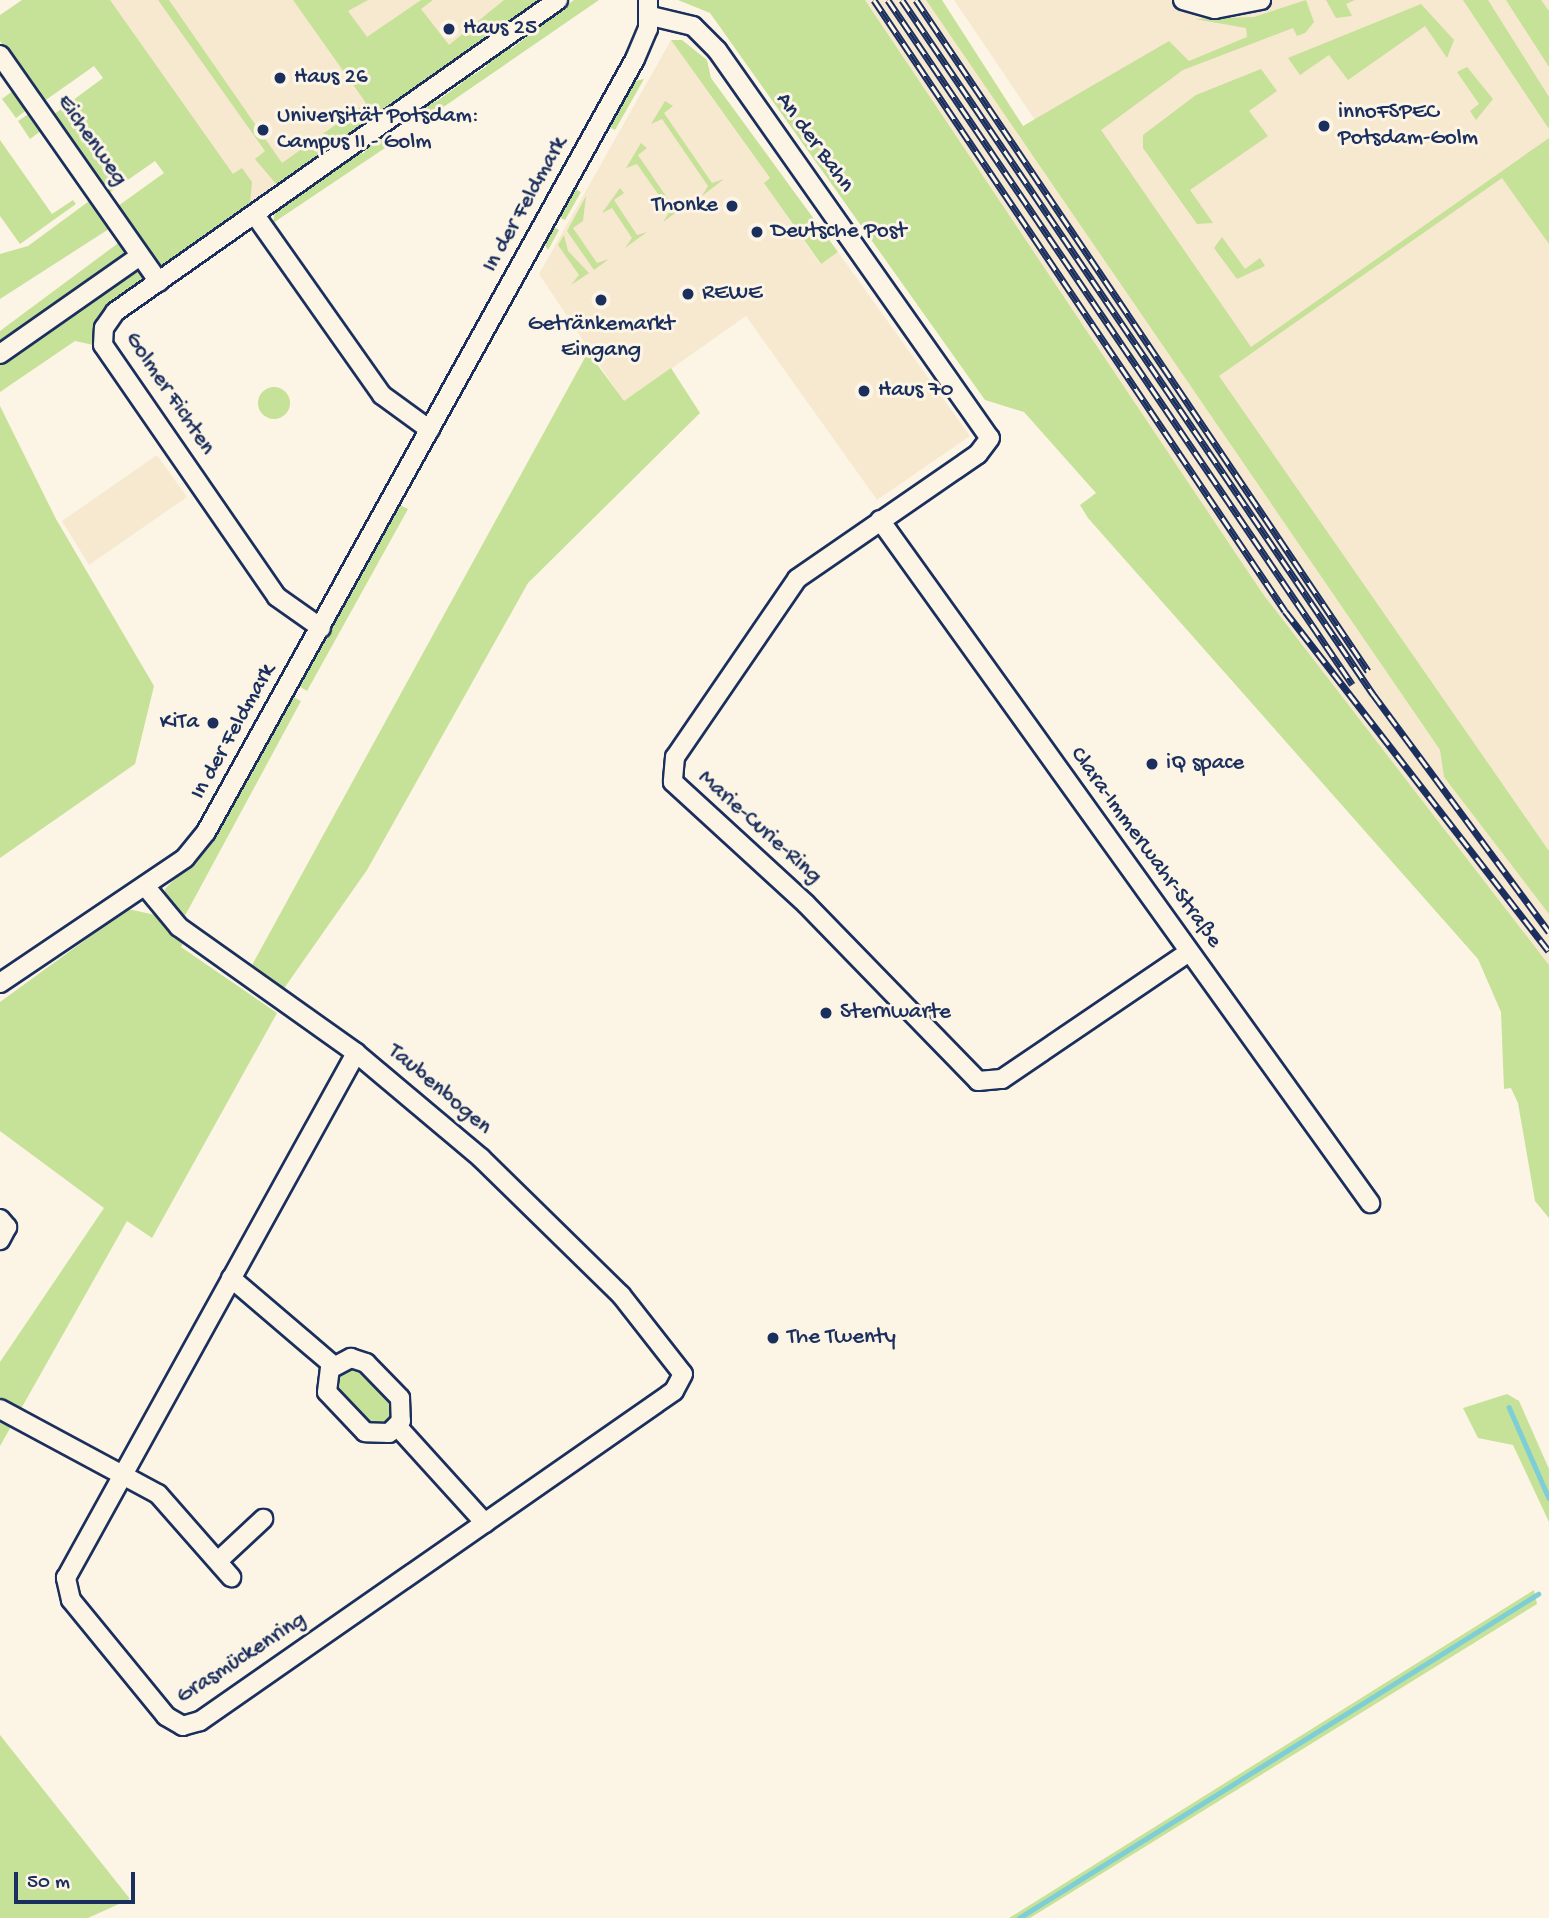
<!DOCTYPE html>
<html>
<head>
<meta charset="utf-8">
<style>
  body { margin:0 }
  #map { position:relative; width:1549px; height:1918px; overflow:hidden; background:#fcf5e5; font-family:"Gochi Hand",sans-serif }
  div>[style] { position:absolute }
  .built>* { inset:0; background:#f7e9d0 }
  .green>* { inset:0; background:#c6e198 }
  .round { border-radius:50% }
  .stream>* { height:4.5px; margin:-2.25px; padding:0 2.25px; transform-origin:2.25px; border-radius:2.25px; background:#7dced7 }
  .roads { filter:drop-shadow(2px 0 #1b2f5e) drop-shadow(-2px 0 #1b2f5e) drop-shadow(0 2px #1b2f5e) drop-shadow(0 -2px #1b2f5e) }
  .street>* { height:18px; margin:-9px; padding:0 9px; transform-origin:9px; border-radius:9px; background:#fcf5e5 }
  .rail>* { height:7px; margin-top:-3.5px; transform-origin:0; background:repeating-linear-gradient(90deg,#fcf5e5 0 13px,#1b2f5e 0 26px); box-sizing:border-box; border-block:2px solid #1b2f5e }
  .dots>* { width:19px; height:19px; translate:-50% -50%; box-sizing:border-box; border:4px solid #fcf5e5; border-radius:50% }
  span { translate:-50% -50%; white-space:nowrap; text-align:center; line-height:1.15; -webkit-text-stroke:6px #fcf5e5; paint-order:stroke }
  .poi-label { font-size:23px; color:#1b2f5e }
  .left { translate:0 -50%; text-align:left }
  .right { translate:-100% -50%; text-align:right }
  .street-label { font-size:23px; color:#1b2f5e }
  .scale { position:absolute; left:14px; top:1872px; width:121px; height:32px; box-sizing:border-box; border:4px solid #1b2f5e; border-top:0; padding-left:9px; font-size:21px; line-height:24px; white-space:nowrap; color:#1b2f5e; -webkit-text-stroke:5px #fcf5e5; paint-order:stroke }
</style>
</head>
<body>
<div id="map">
  <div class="built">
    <div style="clip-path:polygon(77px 0,531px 0,242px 224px)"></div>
    <div style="clip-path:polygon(865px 0,926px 0,1440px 750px,1444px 777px,1549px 914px,1549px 965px,1263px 594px)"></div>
    <div style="clip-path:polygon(954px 0,1549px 0,1549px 851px,1037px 123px)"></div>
    <div style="clip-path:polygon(671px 40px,770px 178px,764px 183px,820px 264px,838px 252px,970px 436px,877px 500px,746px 316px,624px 402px,539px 274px)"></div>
    <div style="clip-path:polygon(157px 455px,187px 497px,89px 565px,62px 521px)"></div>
  </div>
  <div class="green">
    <div style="clip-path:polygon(22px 0,110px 0,233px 174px,242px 168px,252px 182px,250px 204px,163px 267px,154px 266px,118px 206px,164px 173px,155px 161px,109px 193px,53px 115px,103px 78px,94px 66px,43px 102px,0 41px,0 15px)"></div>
    <div style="clip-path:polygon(158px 0,169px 0,282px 163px,366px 103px,293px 0,368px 0,348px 11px,367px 37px,421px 0,433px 0,421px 9px,449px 45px,504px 0,545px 0,276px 184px,255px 159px,265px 151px)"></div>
    <div style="clip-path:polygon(574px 0,599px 0,423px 121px,419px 105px,437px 101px,462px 83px,461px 76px,472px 76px,487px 66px,486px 59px,504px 46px,511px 49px)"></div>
    <div style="clip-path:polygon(678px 0,865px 0,1263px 594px,1549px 965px,1549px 1218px,1535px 1201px,1518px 1103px,1511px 1088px,1504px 1089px,1501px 1012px,1478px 959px,1088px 518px,1080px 505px,1096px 493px,1024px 412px,985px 400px,710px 13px)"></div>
    <div style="clip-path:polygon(926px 0,942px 0,1023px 126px,1169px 41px,1189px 61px,1247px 37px,1246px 28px,1195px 19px,1254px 17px,1306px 0,1314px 22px,1305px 33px,1297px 36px,1293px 28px,1183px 70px,1101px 130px,1251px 347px,1549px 138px,1549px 244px,1502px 178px,1219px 376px,1549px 851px,1549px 914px,1444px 777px,1440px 750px)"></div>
    <div style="clip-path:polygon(1326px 0,1355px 0,1346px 4px,1352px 16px,1336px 18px)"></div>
    <div style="clip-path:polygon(1463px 0,1488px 0,1549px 97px,1549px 129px)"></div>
    <div style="clip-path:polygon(1506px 0,1541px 0,1549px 11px,1549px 67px)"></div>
    <div style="clip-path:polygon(1421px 4px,1454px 40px,1447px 58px,1425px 26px,1348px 80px,1329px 55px,1300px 75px,1288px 58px)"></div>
    <div style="clip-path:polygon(671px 40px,682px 40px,707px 60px,711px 78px,838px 252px,821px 264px,764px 183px,770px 178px)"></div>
    <div style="clip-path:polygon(1467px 67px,1493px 99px,1476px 120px,1470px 111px,1479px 104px,1457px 72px)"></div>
    <div style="clip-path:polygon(1261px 69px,1277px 91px,1249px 111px,1268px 136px,1190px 190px,1213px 223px,1197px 224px,1143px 148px,1143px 135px,1196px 95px)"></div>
    <div style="clip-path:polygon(644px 79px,615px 130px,607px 126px,631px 82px)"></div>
    <div style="clip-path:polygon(14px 90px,28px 109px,16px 118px,2px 99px)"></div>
    <div style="clip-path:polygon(665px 101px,673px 106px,664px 113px,712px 183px,724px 179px,702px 196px,708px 186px,662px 119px,651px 124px)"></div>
    <div style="clip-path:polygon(30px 113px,42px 130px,30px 139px,18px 121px)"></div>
    <div style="clip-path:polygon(377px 135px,388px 146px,273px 223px,276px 207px,358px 149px,363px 154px)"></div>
    <div style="clip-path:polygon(0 140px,52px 214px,73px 200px,76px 204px,20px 244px,0 216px)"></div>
    <div style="clip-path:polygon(641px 143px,647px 148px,638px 155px,674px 208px,686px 205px,663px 222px,670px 211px,637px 164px,626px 168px)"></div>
    <div style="clip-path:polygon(573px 188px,581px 192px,565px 220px,558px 217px,553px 226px,559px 230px,548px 250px,543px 242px)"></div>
    <div style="clip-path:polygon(620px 188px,624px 193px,614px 200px,637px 235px,647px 232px,625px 248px,632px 238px,612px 208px,602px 213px)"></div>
    <div style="clip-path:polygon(586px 196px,583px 221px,573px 228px,597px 263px,609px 259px,594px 270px,567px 231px)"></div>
    <div style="clip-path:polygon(92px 199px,112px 227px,0 299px,0 254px,28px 246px)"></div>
    <div style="clip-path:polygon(564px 235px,568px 251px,589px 273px,571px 285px,579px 275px,558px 245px)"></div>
    <div style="clip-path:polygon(1222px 237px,1245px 269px,1260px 258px,1265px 266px,1237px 279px,1214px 248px)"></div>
    <div style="clip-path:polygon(121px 241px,127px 256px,0 348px,0 331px)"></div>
    <div style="clip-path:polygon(131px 270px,144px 274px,143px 287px,98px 346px,75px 341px,0 392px,0 363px)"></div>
    <div style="clip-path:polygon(588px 352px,624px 401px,671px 368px,700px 413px,528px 583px,367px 870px,285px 987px,269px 991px,246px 976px)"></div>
    <div class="round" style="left:258px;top:387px;width:32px;height:32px"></div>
    <div style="clip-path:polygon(0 406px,56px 519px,154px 686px,135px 764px,0 858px)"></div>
    <div style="clip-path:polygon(400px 505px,408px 509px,307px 691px,299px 686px)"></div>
    <div style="clip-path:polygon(293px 697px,301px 701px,180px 925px,164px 903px,165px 889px,206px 847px)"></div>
    <div style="clip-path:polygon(128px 909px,155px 915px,185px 939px,181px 947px,277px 1013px,152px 1238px,127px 1221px,0 1446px,0 1362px,104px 1208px,0 1131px,0 1002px)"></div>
    <div style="clip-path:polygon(358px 1365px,395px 1400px,392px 1423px,377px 1430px,337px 1399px,333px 1377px)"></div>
    <div style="clip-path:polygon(1507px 1394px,1519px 1401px,1549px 1469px,1549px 1522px,1513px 1445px,1478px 1438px,1463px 1408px)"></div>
    <div style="clip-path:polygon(1534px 1590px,1537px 1604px,1030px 1918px,1009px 1918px)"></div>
    <div style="clip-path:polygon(0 1735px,130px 1899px,88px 1918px,0 1918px)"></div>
  </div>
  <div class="stream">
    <div style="left:1509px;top:1407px;width:99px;rotate:66.3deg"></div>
    <div style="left:1019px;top:1918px;width:612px;rotate:-31.98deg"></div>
  </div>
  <div class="roads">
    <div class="street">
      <div style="left:1183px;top:0;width:33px;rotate:16deg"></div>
      <div style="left:1215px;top:9px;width:47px;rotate:-11.1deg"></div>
      <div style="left:651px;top:16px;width:43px;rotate:13.4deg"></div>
      <div style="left:693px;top:26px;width:34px;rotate:45deg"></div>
      <div style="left:717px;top:50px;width:474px;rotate:54.9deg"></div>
      <div style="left:990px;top:438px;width:20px;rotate:127deg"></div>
      <div style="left:978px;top:454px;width:220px;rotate:145.4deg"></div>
      <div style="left:797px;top:579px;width:216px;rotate:124.4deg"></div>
      <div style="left:675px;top:757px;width:25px;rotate:95deg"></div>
      <div style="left:673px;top:782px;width:180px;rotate:42.5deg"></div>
      <div style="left:806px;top:904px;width:247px;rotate:45.8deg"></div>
      <div style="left:978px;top:1081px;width:24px;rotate:-5deg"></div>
      <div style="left:1002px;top:1079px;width:226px;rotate:-34.2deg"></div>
      <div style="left:0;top:55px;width:277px;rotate:55deg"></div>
      <div style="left:255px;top:215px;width:220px;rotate:54.8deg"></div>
      <div style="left:382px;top:395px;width:59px;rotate:36.1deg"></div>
      <div style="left:0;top:354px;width:171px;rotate:-35deg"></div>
      <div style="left:880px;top:520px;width:841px;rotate:54.34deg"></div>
      <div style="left:321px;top:628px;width:54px;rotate:-144.8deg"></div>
      <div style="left:277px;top:597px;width:306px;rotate:-124.6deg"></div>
      <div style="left:103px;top:345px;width:17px;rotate:-87deg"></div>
      <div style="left:104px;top:328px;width:19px;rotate:-55deg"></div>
      <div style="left:115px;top:312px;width:542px;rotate:-35.16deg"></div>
      <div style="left:145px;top:886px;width:53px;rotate:50.3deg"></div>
      <div style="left:179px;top:927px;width:217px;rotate:35.4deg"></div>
      <div style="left:356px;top:1053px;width:163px;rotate:40deg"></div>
      <div style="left:481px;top:1158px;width:196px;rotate:44.4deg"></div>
      <div style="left:621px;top:1295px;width:100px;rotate:51.9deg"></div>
      <div style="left:683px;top:1374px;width:19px;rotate:118deg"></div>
      <div style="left:674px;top:1391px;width:578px;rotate:145.15deg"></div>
      <div style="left:200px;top:1721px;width:18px;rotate:164deg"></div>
      <div style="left:183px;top:1726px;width:20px;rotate:-150deg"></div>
      <div style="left:166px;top:1716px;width:150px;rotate:-129.3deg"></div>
      <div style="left:71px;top:1600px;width:23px;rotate:-103deg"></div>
      <div style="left:66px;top:1578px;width:600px;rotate:-61.08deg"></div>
      <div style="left:0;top:983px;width:223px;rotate:-34deg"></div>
      <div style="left:185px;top:858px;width:33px;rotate:-51deg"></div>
      <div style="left:206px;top:832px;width:884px;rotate:-60.97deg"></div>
      <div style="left:635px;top:59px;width:33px;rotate:-67deg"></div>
      <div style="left:648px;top:29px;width:29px;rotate:-90deg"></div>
      <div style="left:0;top:1219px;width:11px;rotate:49deg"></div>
      <div style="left:7px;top:1227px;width:15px;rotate:118deg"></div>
      <div style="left:231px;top:1278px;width:134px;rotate:40.5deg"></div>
      <div style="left:351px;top:1358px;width:16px;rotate:18deg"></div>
      <div style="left:366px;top:1363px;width:49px;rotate:45.8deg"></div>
      <div style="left:400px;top:1398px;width:23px;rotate:88deg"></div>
      <div style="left:401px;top:1421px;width:17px;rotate:135deg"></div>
      <div style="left:389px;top:1433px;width:24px;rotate:-178deg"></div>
      <div style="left:365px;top:1432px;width:55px;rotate:-133.5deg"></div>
      <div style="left:327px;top:1392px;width:23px;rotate:-83deg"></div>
      <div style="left:330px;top:1369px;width:24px;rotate:-28deg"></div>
      <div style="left:0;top:1409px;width:179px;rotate:28.3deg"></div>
      <div style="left:158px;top:1494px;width:111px;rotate:48.7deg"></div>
      <div style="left:397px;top:1426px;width:131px;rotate:47.8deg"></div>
      <div style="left:218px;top:1561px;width:62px;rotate:-43deg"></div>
    </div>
  </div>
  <div class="rail">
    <div style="left:874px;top:0;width:736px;rotate:56.07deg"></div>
    <div style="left:1285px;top:611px;width:430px;rotate:52.2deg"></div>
    <div style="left:888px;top:0;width:827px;rotate:55.85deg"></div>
    <div style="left:902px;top:0;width:839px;rotate:55.84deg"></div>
    <div style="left:1373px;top:694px;width:296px;rotate:53.5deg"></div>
    <div style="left:916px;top:0;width:809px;rotate:56.03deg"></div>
  </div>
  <div class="dots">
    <div style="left:449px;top:29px;background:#1b2f5e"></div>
    <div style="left:280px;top:78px;background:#1b2f5e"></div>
    <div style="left:1324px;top:126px;background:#1b2f5e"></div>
    <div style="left:263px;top:130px;background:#1b2f5e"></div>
    <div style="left:732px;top:206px;background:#1b2f5e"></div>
    <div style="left:757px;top:232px;background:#1b2f5e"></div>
    <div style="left:688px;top:294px;background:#1b2f5e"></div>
    <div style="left:601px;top:300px;background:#1b2f5e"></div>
    <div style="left:864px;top:391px;background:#1b2f5e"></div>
    <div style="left:213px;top:723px;background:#1b2f5e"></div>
    <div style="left:1152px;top:764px;background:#1b2f5e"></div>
    <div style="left:826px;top:1013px;background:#1b2f5e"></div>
    <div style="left:773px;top:1338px;background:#1b2f5e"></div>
  </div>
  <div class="poi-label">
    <span class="left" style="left:463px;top:29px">Haus 25</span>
    <span class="left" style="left:294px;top:78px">Haus 26</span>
    <span class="left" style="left:1338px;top:126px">innoFSPEC<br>Potsdam-Golm</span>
    <span class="left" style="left:277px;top:130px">Universität Potsdam:<br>Campus II - Golm</span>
    <span class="right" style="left:718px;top:206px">Thonke</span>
    <span class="left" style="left:771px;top:232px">Deutsche Post</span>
    <span class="left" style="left:702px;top:294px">REWE</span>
    <span style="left:601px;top:338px">Getränkemarkt<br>Eingang</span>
    <span class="left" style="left:878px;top:391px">Haus 70</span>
    <span class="right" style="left:199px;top:723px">KiTa</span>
    <span class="left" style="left:1166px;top:764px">iQ space</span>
    <span class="left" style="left:840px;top:1013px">Sternwarte</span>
    <span class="left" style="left:787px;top:1338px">The Twenty</span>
  </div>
  <div class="street-label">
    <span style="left:91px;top:141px;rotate:55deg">Eichenweg</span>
    <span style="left:814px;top:143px;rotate:54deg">An der Bahn</span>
    <span style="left:526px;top:205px;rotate:-61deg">In der Feldmark</span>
    <span style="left:169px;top:394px;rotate:56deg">Golmer Fichten</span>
    <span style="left:234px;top:732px;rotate:-61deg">In der Feldmark</span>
    <span style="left:759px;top:828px;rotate:42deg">Marie-Curie-Ring</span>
    <span style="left:1145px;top:848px;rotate:54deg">Clara-Immerwahr-Straße</span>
    <span style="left:439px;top:1090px;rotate:40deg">Taubenbogen</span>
    <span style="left:242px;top:1659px;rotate:-33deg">Grasmückenring</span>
  </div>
  <div class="scale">50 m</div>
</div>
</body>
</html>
